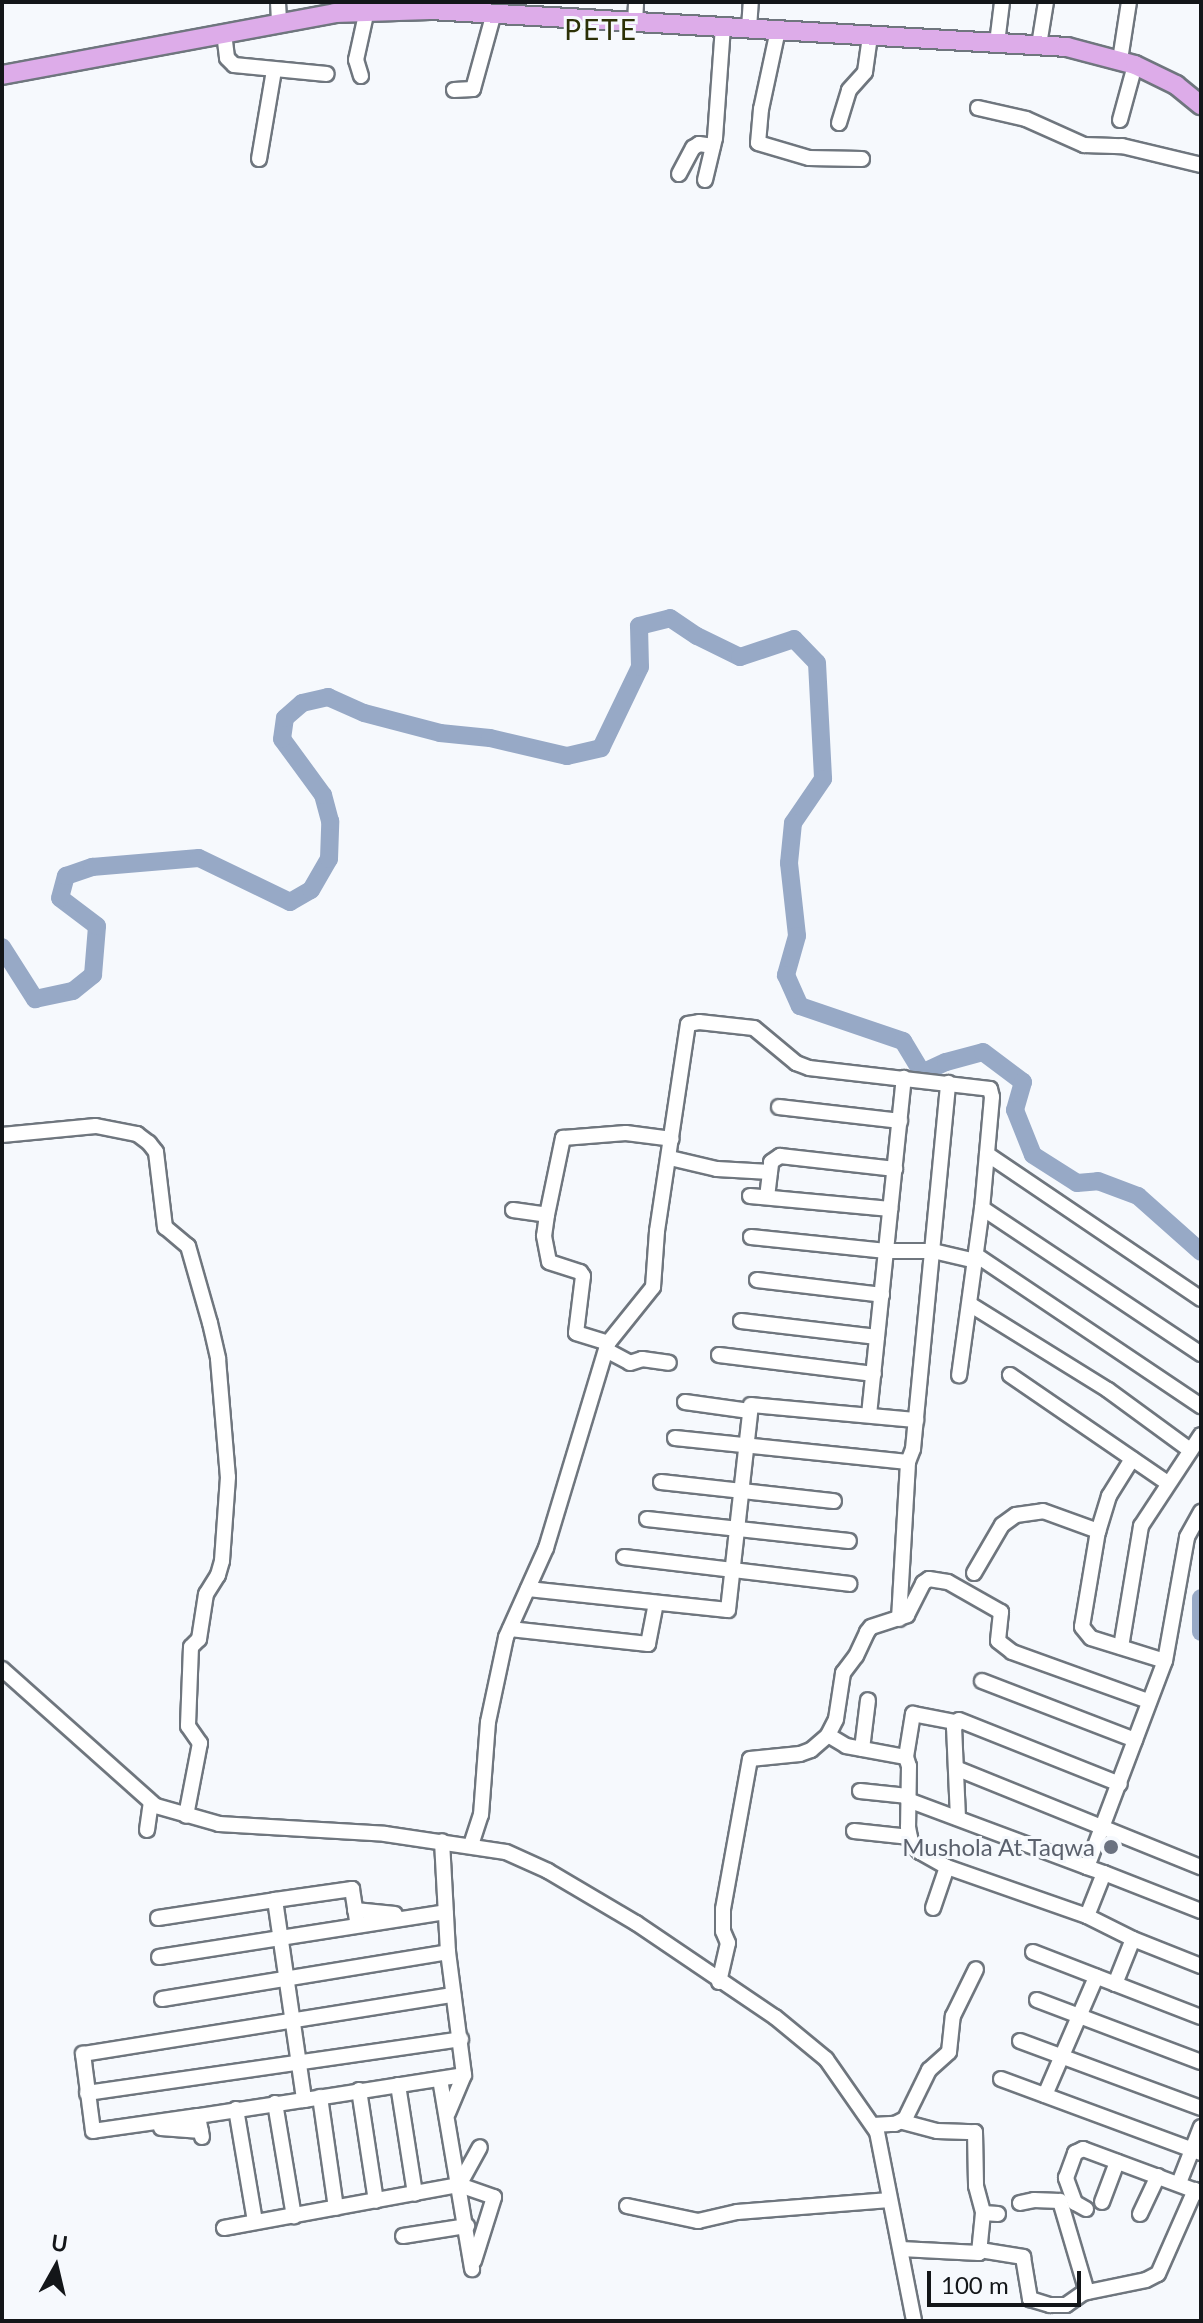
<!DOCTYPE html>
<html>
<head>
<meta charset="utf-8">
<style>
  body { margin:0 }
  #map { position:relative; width:1203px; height:2323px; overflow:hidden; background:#f6f9fd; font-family:Lato,sans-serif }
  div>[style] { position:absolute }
  .river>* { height:18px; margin:-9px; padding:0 9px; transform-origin:9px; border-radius:9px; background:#97a9c6 }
  .roads { filter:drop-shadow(2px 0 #6f767e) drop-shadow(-2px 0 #6f767e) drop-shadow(0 2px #6f767e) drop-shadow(0 -2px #6f767e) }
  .minor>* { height:14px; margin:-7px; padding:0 7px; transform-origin:7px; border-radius:7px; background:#fff }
  .major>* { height:18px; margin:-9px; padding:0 9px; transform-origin:9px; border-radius:9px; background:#ddace9 }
  .dots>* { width:22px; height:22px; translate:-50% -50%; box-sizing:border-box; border:4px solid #f6f9fd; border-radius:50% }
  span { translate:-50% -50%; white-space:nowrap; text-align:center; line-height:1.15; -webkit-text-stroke:6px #f6f9fd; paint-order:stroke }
  .worship-label { font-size:24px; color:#5b616d }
  .right { translate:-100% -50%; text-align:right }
  .quarter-label { font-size:28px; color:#2c3006; letter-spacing:2px }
  .frame { position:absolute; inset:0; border:4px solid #131619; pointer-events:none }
  .north { position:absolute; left:16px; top:2227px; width:80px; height:80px; -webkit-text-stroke:6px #f6f9fd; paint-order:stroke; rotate:8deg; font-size:22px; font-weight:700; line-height:32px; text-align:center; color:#131619 }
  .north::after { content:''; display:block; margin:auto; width:28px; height:36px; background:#131619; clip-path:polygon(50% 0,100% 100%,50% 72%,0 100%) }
  .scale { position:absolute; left:927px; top:2271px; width:154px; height:36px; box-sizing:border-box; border:4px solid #131619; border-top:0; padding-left:10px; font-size:24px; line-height:28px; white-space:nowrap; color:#131619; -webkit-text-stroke:6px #f6f9fd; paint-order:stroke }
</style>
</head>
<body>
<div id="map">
  <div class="river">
    <div style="left:2px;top:947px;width:62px;rotate:57.6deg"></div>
    <div style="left:35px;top:999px;width:39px;rotate:-12deg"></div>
    <div style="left:73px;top:991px;width:26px;rotate:-39deg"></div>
    <div style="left:93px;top:975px;width:49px;rotate:-85.3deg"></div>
    <div style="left:97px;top:926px;width:46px;rotate:-142.9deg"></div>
    <div style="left:60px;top:898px;width:23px;rotate:-75deg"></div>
    <div style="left:66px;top:876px;width:28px;rotate:-19deg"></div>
    <div style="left:92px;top:867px;width:107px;rotate:-4.8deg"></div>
    <div style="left:199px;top:858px;width:101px;rotate:25.8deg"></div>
    <div style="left:290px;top:902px;width:24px;rotate:-30deg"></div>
    <div style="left:311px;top:890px;width:36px;rotate:-60deg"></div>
    <div style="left:329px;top:859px;width:38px;rotate:-88deg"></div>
    <div style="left:330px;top:821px;width:27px;rotate:-105deg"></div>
    <div style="left:323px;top:795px;width:69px;rotate:-126.2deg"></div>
    <div style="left:282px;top:739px;width:21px;rotate:-82deg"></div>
    <div style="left:285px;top:718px;width:23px;rotate:-41deg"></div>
    <div style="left:302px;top:703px;width:27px;rotate:-13deg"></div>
    <div style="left:328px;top:697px;width:39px;rotate:24deg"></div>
    <div style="left:364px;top:713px;width:79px;rotate:14.7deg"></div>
    <div style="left:440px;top:733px;width:50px;rotate:5.7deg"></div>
    <div style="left:490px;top:738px;width:79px;rotate:13.2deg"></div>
    <div style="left:567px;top:756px;width:35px;rotate:-13deg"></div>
    <div style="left:601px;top:748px;width:90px;rotate:-64.3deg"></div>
    <div style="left:640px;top:667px;width:41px;rotate:-91.4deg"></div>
    <div style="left:639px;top:626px;width:32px;rotate:-14deg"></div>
    <div style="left:670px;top:618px;width:32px;rotate:34deg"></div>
    <div style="left:697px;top:636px;width:48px;rotate:26deg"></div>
    <div style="left:740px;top:657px;width:57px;rotate:-18.4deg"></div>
    <div style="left:794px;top:639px;width:33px;rotate:46deg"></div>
    <div style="left:817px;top:663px;width:116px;rotate:87deg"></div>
    <div style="left:823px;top:779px;width:53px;rotate:124.3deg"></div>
    <div style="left:793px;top:823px;width:40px;rotate:95.7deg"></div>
    <div style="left:789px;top:863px;width:73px;rotate:83.7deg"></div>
    <div style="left:797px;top:936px;width:41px;rotate:105.8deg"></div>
    <div style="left:786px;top:975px;width:34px;rotate:66deg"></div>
    <div style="left:800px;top:1006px;width:109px;rotate:18.8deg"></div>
    <div style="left:903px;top:1041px;width:37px;rotate:59deg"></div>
    <div style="left:922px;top:1073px;width:26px;rotate:-25deg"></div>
    <div style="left:946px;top:1062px;width:38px;rotate:-15deg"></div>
    <div style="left:983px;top:1052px;width:50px;rotate:36.9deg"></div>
    <div style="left:1023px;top:1082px;width:29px;rotate:106deg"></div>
    <div style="left:1015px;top:1110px;width:48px;rotate:68.2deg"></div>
    <div style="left:1033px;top:1155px;width:52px;rotate:32.5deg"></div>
    <div style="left:1077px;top:1183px;width:21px;rotate:-5deg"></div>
    <div style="left:1098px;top:1181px;width:43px;rotate:20.6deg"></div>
    <div style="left:1138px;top:1196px;width:84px;rotate:41.6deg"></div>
    <div style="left:1201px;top:1598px;width:34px;rotate:90deg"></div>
  </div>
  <div class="roads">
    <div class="minor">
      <div style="left:278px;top:2px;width:21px;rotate:87deg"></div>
      <div style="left:635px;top:23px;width:21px;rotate:-87deg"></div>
      <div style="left:749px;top:28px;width:26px;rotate:-86deg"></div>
      <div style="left:778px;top:30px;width:81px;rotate:102.1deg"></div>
      <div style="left:761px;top:109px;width:34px;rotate:95deg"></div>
      <div style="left:758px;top:143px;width:53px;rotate:16.4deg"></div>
      <div style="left:809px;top:158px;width:53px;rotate:1.1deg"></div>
      <div style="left:224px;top:33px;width:25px;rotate:83deg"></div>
      <div style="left:227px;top:58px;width:10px;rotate:45deg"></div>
      <div style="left:234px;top:65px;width:93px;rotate:5.5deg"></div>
      <div style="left:997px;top:43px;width:41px;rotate:-83deg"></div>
      <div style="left:1039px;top:45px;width:44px;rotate:-80.8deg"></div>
      <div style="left:1120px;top:60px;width:59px;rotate:-81.2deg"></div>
      <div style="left:361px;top:76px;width:17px;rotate:-107deg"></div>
      <div style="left:356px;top:60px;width:51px;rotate:-77.6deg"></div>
      <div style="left:454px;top:90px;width:19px;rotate:-3deg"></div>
      <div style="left:473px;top:89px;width:79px;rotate:-74.6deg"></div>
      <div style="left:978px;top:108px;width:49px;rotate:12.9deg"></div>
      <div style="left:1026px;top:119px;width:64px;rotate:24.1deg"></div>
      <div style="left:1084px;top:145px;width:38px;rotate:2deg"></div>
      <div style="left:1122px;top:146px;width:81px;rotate:13.5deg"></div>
      <div style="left:1120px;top:120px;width:57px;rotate:-74.7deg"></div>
      <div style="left:839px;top:123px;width:34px;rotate:-73deg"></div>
      <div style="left:849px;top:90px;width:24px;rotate:-48deg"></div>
      <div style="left:865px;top:72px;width:37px;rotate:-82deg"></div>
      <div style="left:259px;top:159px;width:90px;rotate:-80.4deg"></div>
      <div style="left:679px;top:174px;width:30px;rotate:-62deg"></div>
      <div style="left:693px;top:148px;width:7px;rotate:-34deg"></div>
      <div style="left:699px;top:144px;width:14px;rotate:8deg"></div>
      <div style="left:705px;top:180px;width:43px;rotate:-76.6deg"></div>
      <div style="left:715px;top:138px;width:111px;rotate:-85.9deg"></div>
      <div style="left:779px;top:1107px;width:122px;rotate:6.6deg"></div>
      <div style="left:2px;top:1135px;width:94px;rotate:-5.5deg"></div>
      <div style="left:96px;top:1126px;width:42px;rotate:11deg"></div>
      <div style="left:137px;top:1134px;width:15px;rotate:37deg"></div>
      <div style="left:149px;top:1143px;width:11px;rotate:52deg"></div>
      <div style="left:156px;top:1152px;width:76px;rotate:83.2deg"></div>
      <div style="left:165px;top:1227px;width:30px;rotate:40deg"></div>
      <div style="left:188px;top:1246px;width:80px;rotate:74.1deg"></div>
      <div style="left:210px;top:1323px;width:37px;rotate:77deg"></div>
      <div style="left:218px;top:1359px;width:118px;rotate:85.2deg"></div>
      <div style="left:228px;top:1477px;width:84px;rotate:94.1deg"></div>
      <div style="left:222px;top:1561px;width:15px;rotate:106deg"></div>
      <div style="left:218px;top:1575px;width:22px;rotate:122deg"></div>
      <div style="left:206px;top:1594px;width:46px;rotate:98.8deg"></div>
      <div style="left:199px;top:1639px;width:11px;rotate:135deg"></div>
      <div style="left:191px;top:1647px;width:79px;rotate:92.2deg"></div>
      <div style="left:188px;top:1726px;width:21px;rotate:55deg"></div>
      <div style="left:200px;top:1743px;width:74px;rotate:100.9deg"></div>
      <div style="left:987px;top:1154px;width:258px;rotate:34.1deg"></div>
      <div style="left:670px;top:1158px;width:48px;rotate:13.2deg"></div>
      <div style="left:717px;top:1169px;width:53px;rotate:3.2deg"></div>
      <div style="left:750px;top:1196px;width:141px;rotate:5.3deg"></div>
      <div style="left:767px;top:1197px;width:35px;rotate:-83deg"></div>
      <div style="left:771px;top:1162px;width:11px;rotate:-34deg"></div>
      <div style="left:780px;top:1156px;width:116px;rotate:6.4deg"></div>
      <div style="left:982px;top:1208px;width:263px;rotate:33.7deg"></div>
      <div style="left:513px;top:1210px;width:34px;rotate:8deg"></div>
      <div style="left:547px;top:1215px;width:21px;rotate:98deg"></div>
      <div style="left:544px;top:1236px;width:26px;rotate:79deg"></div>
      <div style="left:549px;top:1262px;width:33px;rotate:18deg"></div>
      <div style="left:580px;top:1272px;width:5px;rotate:53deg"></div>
      <div style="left:583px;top:1276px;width:57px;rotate:97deg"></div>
      <div style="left:576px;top:1333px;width:34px;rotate:17deg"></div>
      <div style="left:547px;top:1215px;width:79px;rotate:-78.3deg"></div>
      <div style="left:563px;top:1138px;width:63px;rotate:-4.5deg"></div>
      <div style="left:626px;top:1133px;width:46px;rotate:7.4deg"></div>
      <div style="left:751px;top:1237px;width:136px;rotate:5.9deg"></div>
      <div style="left:886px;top:1251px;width:47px"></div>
      <div style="left:933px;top:1251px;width:44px;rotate:13.1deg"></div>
      <div style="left:976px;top:1255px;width:271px;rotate:33.9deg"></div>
      <div style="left:757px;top:1280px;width:126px;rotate:6.8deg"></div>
      <div style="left:971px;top:1305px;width:161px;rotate:31.8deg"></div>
      <div style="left:1108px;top:1390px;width:102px;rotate:36.2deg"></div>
      <div style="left:741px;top:1321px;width:137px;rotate:6.7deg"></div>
      <div style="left:606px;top:1350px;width:27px;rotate:28deg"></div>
      <div style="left:630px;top:1363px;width:13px;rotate:-18deg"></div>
      <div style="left:642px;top:1359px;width:27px;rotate:8deg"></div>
      <div style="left:719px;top:1355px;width:156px;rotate:7deg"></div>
      <div style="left:1010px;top:1375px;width:191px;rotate:34.4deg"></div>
      <div style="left:685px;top:1402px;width:65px;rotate:8deg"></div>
      <div style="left:869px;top:1415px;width:339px;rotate:-84.1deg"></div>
      <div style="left:675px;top:1438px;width:234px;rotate:5.9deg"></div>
      <div style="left:908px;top:1462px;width:14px;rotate:-69deg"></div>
      <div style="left:913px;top:1449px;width:368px;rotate:-84.5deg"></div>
      <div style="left:1132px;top:1459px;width:44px;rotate:121.9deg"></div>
      <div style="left:1109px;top:1496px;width:37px;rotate:107deg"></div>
      <div style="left:1098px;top:1531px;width:97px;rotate:99.5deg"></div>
      <div style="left:1082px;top:1627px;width:14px;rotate:51deg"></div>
      <div style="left:1091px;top:1638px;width:77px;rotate:17.3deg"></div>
      <div style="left:661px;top:1482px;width:174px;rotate:6.3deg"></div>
      <div style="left:647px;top:1519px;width:203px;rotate:6.2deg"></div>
      <div style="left:624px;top:1557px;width:227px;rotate:6.8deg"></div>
      <div style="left:974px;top:1573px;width:56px;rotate:-59.7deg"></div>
      <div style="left:1002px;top:1525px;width:17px;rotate:-36deg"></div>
      <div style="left:1016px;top:1515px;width:27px;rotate:-8deg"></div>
      <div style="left:1043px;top:1511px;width:59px;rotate:20deg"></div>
      <div style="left:528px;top:1589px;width:201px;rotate:6deg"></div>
      <div style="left:728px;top:1610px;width:206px;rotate:-83.6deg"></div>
      <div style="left:751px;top:1405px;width:166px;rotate:5.2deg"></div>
      <div style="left:899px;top:1619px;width:157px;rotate:-86.7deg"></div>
      <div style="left:510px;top:1629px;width:139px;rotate:6.2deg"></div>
      <div style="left:648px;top:1644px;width:42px;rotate:-79deg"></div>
      <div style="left:1121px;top:1647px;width:123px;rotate:-80.6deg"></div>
      <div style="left:1141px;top:1526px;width:109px;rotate:-56.6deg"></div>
      <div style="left:2px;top:1669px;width:206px;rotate:41.7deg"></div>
      <div style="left:156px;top:1806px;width:66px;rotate:15.9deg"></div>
      <div style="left:219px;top:1824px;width:166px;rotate:3.4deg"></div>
      <div style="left:385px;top:1834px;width:122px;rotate:8.5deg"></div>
      <div style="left:506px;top:1852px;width:46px;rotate:24.3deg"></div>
      <div style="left:548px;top:1871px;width:102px;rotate:30.6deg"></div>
      <div style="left:636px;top:1923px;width:168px;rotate:34.1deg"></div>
      <div style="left:775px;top:2017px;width:66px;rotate:39.5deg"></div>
      <div style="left:826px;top:2059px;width:89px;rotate:55.1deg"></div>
      <div style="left:877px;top:2132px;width:193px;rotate:78.9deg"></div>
      <div style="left:982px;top:1681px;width:164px;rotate:21.1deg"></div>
      <div style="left:828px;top:1735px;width:21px;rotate:31deg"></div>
      <div style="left:846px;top:1746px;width:61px;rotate:10.4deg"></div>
      <div style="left:906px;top:1757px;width:9px;rotate:72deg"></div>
      <div style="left:909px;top:1766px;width:61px;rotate:90.9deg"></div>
      <div style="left:908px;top:1827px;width:16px;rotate:79deg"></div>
      <div style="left:911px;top:1843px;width:13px;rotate:45deg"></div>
      <div style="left:920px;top:1852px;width:31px;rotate:29deg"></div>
      <div style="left:947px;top:1867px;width:148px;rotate:19.3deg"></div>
      <div style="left:862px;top:1749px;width:49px;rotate:-83deg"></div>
      <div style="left:906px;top:1757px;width:44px;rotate:-80.8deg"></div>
      <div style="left:913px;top:1714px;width:43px;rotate:10.8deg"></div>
      <div style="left:958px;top:1769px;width:262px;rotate:22deg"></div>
      <div style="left:860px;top:1791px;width:48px;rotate:5.9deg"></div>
      <div style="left:908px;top:1800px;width:191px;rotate:20.5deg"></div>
      <div style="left:958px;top:1818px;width:90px;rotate:-92.5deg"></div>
      <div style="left:954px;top:1728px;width:9px;rotate:-58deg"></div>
      <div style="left:959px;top:1720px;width:173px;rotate:21.7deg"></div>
      <div style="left:147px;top:1830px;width:28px;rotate:-82deg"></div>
      <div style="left:854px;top:1831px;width:56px;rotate:6.1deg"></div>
      <div style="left:471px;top:1845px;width:32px;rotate:-72deg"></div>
      <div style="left:481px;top:1815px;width:93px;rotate:-85.7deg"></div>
      <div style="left:488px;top:1722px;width:87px;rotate:-78deg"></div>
      <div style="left:506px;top:1637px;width:98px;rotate:-65.8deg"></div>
      <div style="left:546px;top:1548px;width:214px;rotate:-73.2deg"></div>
      <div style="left:608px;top:1343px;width:72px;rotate:-51.2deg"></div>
      <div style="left:653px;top:1287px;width:56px;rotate:-85.9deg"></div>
      <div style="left:657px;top:1231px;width:209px;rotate:-81.5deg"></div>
      <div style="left:688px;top:1024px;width:11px;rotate:-10deg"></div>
      <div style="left:699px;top:1022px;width:55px;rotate:6.2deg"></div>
      <div style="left:754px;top:1028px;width:55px;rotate:39.8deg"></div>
      <div style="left:796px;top:1063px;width:14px;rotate:21deg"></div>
      <div style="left:809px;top:1068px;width:182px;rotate:6.6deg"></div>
      <div style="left:990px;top:1089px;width:8px;rotate:76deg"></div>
      <div style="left:992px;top:1097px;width:111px;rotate:95.1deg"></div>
      <div style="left:982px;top:1208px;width:169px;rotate:97.8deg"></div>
      <div style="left:1104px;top:1873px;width:104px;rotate:21.4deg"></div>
      <div style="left:275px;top:1900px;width:78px;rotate:-8.1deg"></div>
      <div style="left:352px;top:1889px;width:36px;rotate:81deg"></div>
      <div style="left:933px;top:1908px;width:43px;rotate:-71.1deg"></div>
      <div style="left:355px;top:1910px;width:40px;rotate:5.7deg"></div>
      <div style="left:158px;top:1918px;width:118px;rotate:-8.7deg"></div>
      <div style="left:275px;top:1900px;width:202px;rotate:81.7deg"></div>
      <div style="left:304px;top:2100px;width:107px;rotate:171.4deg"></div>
      <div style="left:1133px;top:1939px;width:51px;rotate:-153.4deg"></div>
      <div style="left:1087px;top:1916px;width:46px;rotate:-68.4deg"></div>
      <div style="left:1104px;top:1873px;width:18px;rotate:-161deg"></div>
      <div style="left:1087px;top:1867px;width:220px;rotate:-69.3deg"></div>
      <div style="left:1165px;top:1661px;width:126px;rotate:-79.9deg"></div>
      <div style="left:1187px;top:1537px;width:29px;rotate:-61deg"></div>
      <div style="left:1033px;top:1952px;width:180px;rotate:21.2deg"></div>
      <div style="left:159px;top:1957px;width:290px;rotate:-8.9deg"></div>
      <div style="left:719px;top:1982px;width:40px;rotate:-77deg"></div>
      <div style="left:728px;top:1943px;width:13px;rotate:-113deg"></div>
      <div style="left:723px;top:1931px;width:22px;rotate:-90deg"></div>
      <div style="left:723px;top:1909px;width:152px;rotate:-79.8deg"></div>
      <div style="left:750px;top:1759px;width:50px;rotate:-5.7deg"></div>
      <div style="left:800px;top:1754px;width:12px;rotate:-20deg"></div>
      <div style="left:811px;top:1750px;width:23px;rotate:-41deg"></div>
      <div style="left:828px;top:1735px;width:18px;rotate:-63deg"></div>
      <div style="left:836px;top:1719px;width:47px;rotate:-81.3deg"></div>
      <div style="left:843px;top:1673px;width:21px;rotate:-53deg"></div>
      <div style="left:856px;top:1656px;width:26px;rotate:-65deg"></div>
      <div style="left:867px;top:1632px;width:6px;rotate:-51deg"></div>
      <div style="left:871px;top:1627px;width:38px;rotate:-18deg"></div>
      <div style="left:907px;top:1615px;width:36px;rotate:-63deg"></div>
      <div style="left:923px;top:1583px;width:7px;rotate:-34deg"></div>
      <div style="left:929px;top:1579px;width:19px;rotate:9deg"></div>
      <div style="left:948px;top:1582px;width:61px;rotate:29.5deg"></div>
      <div style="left:1001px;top:1612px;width:29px;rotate:96deg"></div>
      <div style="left:998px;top:1641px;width:18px;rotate:38deg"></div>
      <div style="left:1012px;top:1652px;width:145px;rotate:19.8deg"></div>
      <div style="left:1115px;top:1984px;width:48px;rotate:-68.2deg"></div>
      <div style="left:1133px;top:1939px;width:73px;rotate:21.7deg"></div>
      <div style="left:162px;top:1999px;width:290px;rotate:-9.3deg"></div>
      <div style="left:1037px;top:2000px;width:175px;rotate:20.7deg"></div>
      <div style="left:1020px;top:2041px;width:193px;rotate:20.3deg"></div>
      <div style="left:440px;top:2079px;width:193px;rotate:80.4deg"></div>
      <div style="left:1001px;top:2079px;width:213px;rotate:20.3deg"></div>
      <div style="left:398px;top:2085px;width:110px;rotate:81.1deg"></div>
      <div style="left:359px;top:2090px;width:112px;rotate:81.3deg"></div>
      <div style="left:87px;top:2093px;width:378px;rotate:-8.2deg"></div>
      <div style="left:1045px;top:2095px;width:129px;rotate:-66.6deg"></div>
      <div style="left:320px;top:2097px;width:112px;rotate:81.8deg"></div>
      <div style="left:304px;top:2100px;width:162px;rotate:-8.9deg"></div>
      <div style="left:464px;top:2075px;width:124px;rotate:-97.4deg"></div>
      <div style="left:448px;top:1952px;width:111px;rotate:-93.1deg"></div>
      <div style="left:275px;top:2103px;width:115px;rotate:80.5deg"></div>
      <div style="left:236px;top:2109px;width:114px;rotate:80.4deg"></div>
      <div style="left:448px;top:2113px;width:41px;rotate:-67.2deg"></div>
      <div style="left:903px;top:2122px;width:35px;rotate:15deg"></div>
      <div style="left:937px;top:2131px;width:38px;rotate:2deg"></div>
      <div style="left:975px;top:2132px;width:54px;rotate:88.9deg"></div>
      <div style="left:976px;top:2186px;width:28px;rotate:75deg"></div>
      <div style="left:873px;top:2125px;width:22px;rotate:-3deg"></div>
      <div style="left:895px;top:2124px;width:11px;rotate:-27deg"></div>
      <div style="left:905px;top:2119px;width:55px;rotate:-63.9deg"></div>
      <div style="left:929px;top:2070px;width:27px;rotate:-42deg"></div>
      <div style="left:949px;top:2052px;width:36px;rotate:-84deg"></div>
      <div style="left:953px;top:2016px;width:52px;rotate:-63.9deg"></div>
      <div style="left:161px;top:2128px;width:40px;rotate:4.3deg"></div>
      <div style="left:202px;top:2137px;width:21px;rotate:-101deg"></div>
      <div style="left:198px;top:2116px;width:106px;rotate:171.9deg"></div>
      <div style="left:93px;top:2131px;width:78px;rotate:-97.4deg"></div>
      <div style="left:83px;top:2054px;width:375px;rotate:-9.1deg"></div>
      <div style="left:1179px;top:2183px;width:60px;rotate:-68.6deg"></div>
      <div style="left:1102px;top:2202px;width:43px;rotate:-69.4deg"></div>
      <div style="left:1020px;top:2203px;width:14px;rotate:-12deg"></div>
      <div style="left:1034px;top:2200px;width:26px;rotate:2deg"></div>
      <div style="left:1060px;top:2201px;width:95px;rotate:73.5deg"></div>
      <div style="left:627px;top:2206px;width:73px;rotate:11.9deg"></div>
      <div style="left:698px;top:2221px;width:40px;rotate:-13deg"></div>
      <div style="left:737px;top:2212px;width:153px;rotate:-4.5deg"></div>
      <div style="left:1086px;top:2209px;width:13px;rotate:-151deg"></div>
      <div style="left:1075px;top:2203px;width:27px;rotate:-110deg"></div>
      <div style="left:1066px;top:2178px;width:27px;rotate:-70deg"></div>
      <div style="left:1075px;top:2153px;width:9px;rotate:-27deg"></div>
      <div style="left:1083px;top:2149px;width:126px;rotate:20.4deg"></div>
      <div style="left:1140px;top:2214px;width:42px;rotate:-64.7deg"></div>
      <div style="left:224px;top:2228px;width:239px;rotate:-10.4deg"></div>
      <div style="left:403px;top:2236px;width:65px;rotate:-8.9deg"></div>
      <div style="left:901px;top:2249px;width:78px;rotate:2.9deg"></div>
      <div style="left:979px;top:2253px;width:40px;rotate:-84.3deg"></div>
      <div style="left:983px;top:2213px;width:15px;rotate:4deg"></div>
      <div style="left:980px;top:2250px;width:44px;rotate:9.2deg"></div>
      <div style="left:1023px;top:2257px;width:43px;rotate:80.5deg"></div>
      <div style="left:1030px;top:2299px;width:21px;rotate:17deg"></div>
      <div style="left:1050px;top:2305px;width:16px"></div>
      <div style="left:1066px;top:2305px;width:21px;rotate:-35deg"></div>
      <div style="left:1083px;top:2293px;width:64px;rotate:-11.7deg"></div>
      <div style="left:1146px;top:2280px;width:13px;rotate:-27deg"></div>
      <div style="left:1158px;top:2274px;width:92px;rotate:-66.2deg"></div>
      <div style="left:474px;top:2261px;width:67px;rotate:-72.6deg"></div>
      <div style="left:494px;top:2197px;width:37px;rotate:-161deg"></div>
      <div style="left:459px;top:2185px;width:43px;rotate:-61.1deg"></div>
    </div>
    <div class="major">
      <div style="left:2px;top:75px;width:339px;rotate:-10.5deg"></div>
      <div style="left:335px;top:13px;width:95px;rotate:-1.8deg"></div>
      <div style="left:430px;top:10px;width:638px;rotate:3.32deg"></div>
      <div style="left:1067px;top:47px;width:70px;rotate:14.8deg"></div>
      <div style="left:1135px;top:65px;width:46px;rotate:26deg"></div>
      <div style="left:1176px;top:85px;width:32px;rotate:39deg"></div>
    </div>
  </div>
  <div class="dots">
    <div style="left:1111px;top:1847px;background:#6b7280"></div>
  </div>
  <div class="worship-label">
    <span class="right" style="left:1095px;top:1847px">Mushola At Taqwa</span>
  </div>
  <div class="quarter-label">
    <span style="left:601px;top:29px">PETE</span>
  </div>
  <div class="frame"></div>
  <div class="north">U</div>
  <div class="scale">100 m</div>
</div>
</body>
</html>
